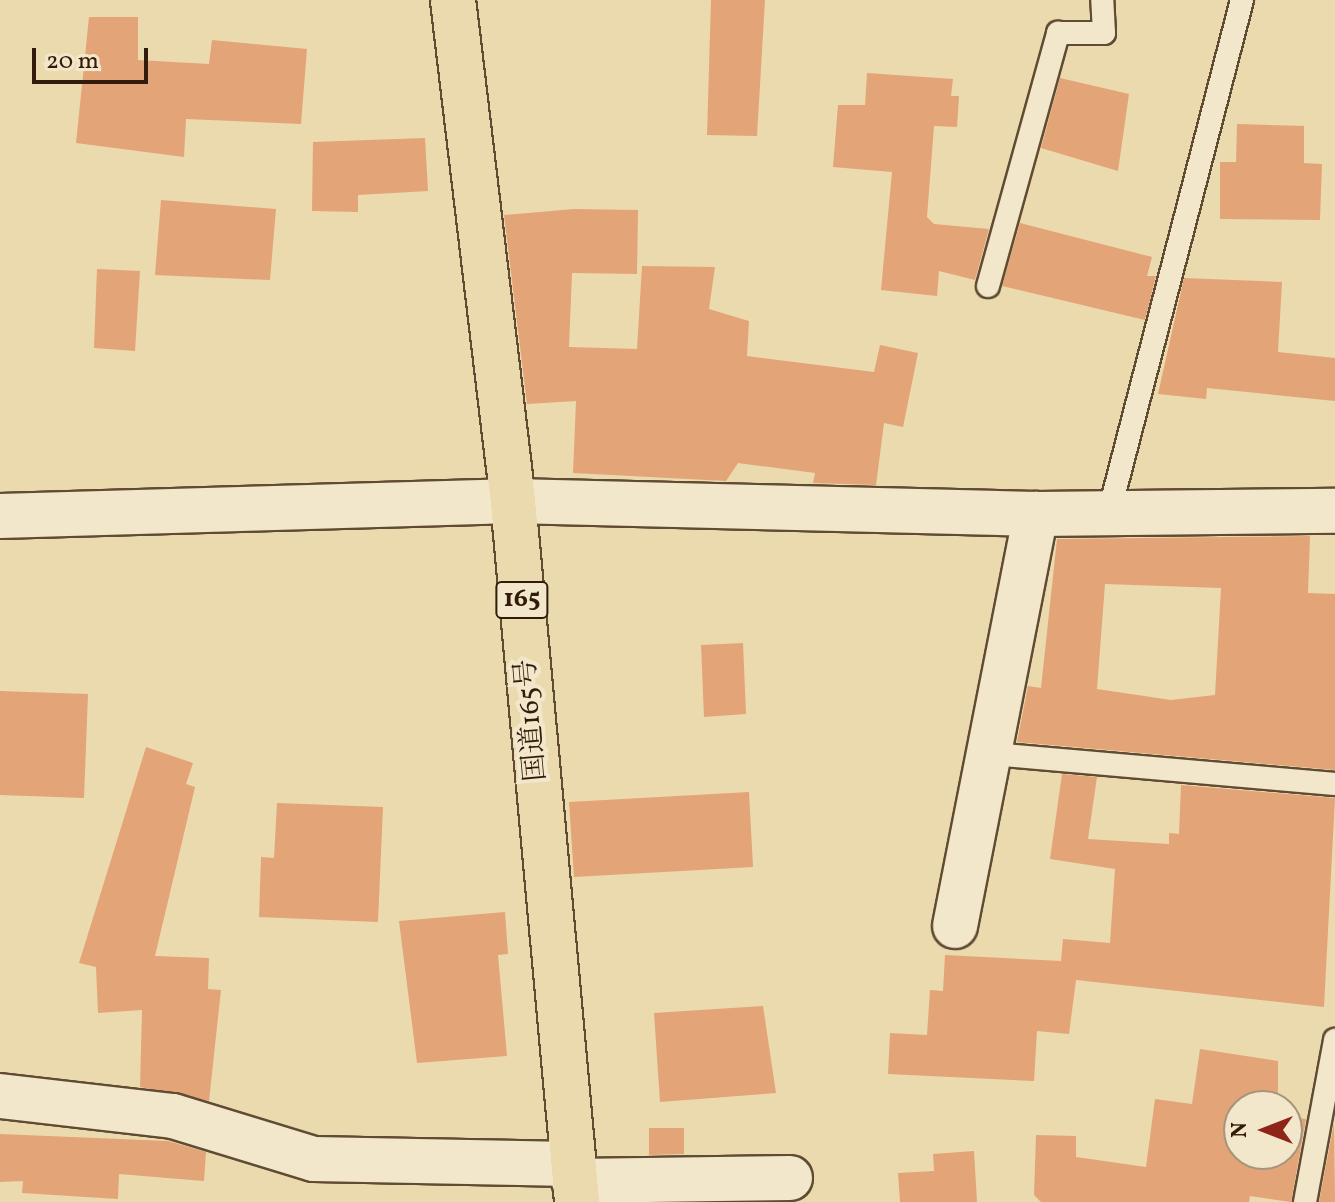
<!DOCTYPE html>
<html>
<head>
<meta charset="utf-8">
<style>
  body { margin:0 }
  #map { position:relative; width:1335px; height:1202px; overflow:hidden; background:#ebdaad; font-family:Vollkorn,"Noto Serif JP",serif }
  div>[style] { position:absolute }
  .building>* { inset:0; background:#e3a478 }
  .roads { filter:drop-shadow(2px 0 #604b33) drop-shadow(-2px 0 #604b33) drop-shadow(0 2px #604b33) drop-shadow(0 -2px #604b33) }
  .service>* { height:22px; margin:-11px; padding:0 11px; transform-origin:11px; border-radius:11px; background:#f2e7ca }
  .minor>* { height:44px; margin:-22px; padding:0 22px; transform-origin:22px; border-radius:22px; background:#f2e7ca }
  .trunk>* { height:44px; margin:-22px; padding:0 22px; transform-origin:22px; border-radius:22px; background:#ebdaad }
  span { translate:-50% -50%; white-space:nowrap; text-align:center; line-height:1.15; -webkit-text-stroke:8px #f2e7ca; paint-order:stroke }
  .shield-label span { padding:2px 6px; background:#f2e7ca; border:2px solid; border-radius:6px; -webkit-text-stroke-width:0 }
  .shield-label { font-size:26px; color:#321b0a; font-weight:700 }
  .street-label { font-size:28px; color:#321b0a }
  .north { position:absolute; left:1223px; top:1090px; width:80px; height:80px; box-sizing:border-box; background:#f2e7ca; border:2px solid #a5957d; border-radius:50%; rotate:270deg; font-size:22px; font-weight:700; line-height:32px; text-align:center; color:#321b0a }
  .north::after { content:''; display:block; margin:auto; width:28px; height:36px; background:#8f2418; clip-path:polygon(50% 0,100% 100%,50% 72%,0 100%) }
  .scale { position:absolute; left:32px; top:48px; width:116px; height:36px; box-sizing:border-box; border:4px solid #321b0a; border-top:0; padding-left:10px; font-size:24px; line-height:28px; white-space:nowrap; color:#321b0a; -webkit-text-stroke:6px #f2e7ca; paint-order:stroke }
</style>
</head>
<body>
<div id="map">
  <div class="building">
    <div style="clip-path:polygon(711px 0,765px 0,757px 136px,707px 135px)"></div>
    <div style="clip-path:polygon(89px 17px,138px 17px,138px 60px,209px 64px,212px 40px,307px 49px,301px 124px,186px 119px,184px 157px,76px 143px)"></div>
    <div style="clip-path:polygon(867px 73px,953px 79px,951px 96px,959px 96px,957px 127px,934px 126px,927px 217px,934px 224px,989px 229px,975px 280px,939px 271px,937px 296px,881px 290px,892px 172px,833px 167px,838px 105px,865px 105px)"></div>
    <div style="clip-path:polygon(1060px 78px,1129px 94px,1118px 171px,1041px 148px)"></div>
    <div style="clip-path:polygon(1237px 124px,1304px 126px,1304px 163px,1322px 164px,1320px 220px,1220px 219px,1220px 162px,1236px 162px)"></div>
    <div style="clip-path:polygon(425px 138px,428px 191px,358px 195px,358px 212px,312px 211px,313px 142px)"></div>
    <div style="clip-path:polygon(161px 200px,276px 209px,270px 280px,155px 275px)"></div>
    <div style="clip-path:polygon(574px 209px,638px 210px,637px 274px,572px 273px,569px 347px,637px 349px,642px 266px,715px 267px,709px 309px,749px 321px,747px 356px,874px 372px,880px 345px,918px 353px,903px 427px,884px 423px,876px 485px,813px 483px,815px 473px,738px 463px,726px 481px,573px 473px,576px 401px,527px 404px,504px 215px)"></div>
    <div style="clip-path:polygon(1020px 223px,1152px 257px,1147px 276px,1156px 276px,1145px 320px,1002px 286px)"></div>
    <div style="clip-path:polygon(97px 269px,140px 271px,135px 351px,94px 348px)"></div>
    <div style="clip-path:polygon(1184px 278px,1282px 282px,1278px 352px,1335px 358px,1335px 401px,1207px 388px,1206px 399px,1158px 394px)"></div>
    <div style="clip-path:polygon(evenodd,1310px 536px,1308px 593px,1335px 594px,1335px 770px,1017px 742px,1028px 686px,1041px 688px,1057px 539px,1310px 536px,1105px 584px,1221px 588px,1215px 695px,1171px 700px,1097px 689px,1105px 584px)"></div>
    <div style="clip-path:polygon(743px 643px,746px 714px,704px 717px,701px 645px)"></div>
    <div style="clip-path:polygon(0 691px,88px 694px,84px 798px,0 795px)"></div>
    <div style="clip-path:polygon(146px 747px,193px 763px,186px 784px,195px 787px,155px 956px,209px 958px,208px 989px,221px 990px,209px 1101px,140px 1087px,142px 1010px,98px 1013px,96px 967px,79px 963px)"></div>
    <div style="clip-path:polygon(1062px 774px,1097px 777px,1088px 839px,1169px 844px,1169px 833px,1179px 834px,1181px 785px,1335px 798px,1324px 1007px,1076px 980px,1069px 1034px,1037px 1031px,1034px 1081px,888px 1074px,890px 1033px,927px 1035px,930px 990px,943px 991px,945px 955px,1061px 961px,1063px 939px,1110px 943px,1115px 869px,1050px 859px)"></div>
    <div style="clip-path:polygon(749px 792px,753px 867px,574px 877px,569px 802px)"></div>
    <div style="clip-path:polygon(277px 803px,383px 807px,378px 922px,259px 917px,261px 857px,274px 858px)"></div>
    <div style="clip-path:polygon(505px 912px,508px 954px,498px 955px,507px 1056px,417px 1063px,399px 921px)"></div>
    <div style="clip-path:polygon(763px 1006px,776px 1093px,660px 1102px,654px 1013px)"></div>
    <div style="clip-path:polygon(1200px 1049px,1278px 1061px,1278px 1106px,1239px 1106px,1239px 1154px,1287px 1154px,1287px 1116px,1306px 1119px,1291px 1202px,1250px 1196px,1249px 1202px,1041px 1202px,1034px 1195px,1036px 1135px,1076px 1136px,1076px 1157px,1146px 1167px,1155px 1099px,1192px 1104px)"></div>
    <div style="clip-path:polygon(1334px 1123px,1335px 1202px,1319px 1202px)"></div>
    <div style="clip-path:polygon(649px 1128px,684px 1128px,684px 1154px,649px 1155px)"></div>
    <div style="clip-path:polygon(0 1134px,168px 1141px,206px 1152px,204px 1181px,119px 1174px,118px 1199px,22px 1193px,23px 1181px,0 1182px)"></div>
    <div style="clip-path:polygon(974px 1151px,977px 1202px,900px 1202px,898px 1173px,934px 1171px,933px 1154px)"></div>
  </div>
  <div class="roads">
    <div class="service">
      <div style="left:988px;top:286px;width:263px;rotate:-74.5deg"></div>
      <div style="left:1058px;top:33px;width:46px"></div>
      <div style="left:1104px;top:33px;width:33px;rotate:-93deg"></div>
      <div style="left:1110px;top:509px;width:526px;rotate:-75.46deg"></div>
      <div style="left:992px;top:754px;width:344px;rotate:5deg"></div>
      <div style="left:1305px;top:1202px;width:165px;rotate:-79.5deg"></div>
    </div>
    <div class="minor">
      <div style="left:0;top:516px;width:513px;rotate:-1.67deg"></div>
      <div style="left:513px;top:501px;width:523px;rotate:1.42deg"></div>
      <div style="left:1036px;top:514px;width:299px;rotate:-0.6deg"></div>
      <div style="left:955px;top:926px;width:420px;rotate:-78.9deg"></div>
      <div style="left:0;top:1096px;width:174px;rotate:6.6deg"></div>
      <div style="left:173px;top:1116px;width:147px;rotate:17deg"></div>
      <div style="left:314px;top:1159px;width:257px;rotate:1.1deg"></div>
      <div style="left:574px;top:1181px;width:216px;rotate:-0.8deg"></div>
    </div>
    <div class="trunk">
      <div style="left:453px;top:0;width:505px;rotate:83.17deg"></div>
      <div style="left:513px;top:501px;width:704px;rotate:84.78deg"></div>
    </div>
  </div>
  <div class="shield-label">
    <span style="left:522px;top:600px">165</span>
  </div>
  <div class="street-label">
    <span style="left:532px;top:720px;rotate:-95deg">国道165号</span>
  </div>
  <div class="north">N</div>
  <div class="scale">20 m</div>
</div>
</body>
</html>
